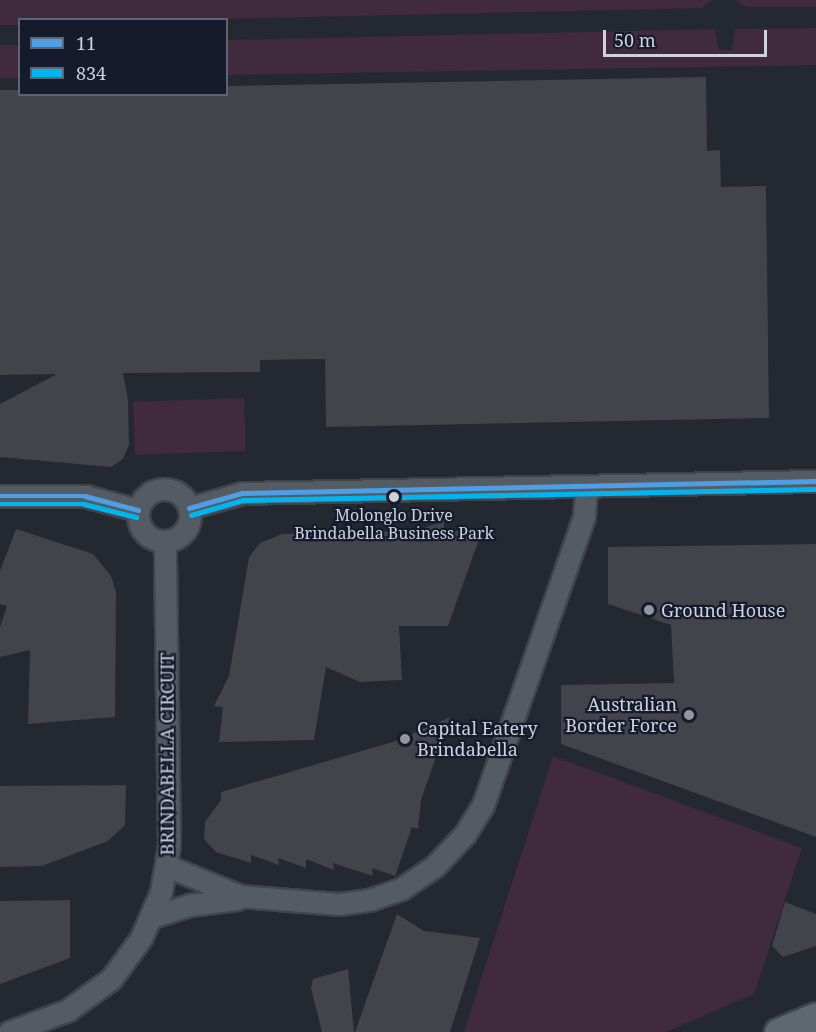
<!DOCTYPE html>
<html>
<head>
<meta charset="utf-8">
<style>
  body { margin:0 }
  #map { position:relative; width:816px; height:1032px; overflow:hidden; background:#242831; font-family:"Noto Serif",serif }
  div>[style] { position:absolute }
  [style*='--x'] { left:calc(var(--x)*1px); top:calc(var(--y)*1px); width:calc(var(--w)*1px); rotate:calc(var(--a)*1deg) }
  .green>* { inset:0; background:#41293e; transform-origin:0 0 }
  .building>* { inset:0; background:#42434b }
  .roads { filter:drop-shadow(2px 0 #40444c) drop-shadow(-2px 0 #40444c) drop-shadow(0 2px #40444c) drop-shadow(0 -2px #40444c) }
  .minor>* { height:21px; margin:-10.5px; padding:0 10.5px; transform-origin:10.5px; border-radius:10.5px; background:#545b62 }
  .minor>.ring { margin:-10.5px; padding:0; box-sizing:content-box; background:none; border:21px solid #545b62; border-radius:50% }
  .major>* { height:27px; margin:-13.5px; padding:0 13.5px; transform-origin:13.5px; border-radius:13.5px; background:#5d686f }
  .bus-1>* { height:4.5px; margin:-2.25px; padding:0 2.25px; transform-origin:2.25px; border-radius:2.25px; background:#4d9ee5 }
  .bus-2>* { height:4.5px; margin:-2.25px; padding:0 2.25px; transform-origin:2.25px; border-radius:2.25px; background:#00b5ef }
  .dots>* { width:16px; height:16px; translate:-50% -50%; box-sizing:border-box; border:3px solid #151b2c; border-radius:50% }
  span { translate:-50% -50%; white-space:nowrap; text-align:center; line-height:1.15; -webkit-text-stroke:4.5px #151b2c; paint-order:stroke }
  .bus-label { font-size:16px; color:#cdd2dd }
  .poi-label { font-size:18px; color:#cdd2dd }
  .left { translate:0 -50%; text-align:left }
  .right { translate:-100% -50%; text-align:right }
  .street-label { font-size:18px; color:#cdd2dd }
  .legend { position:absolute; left:18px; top:18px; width:210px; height:78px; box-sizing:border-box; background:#151b2c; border:2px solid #5f6473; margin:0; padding:8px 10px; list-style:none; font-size:18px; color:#cdd2dd }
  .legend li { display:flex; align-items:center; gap:12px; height:30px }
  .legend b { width:30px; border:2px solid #5f6473 }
  .scale { position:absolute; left:603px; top:30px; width:164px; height:27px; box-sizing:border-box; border:3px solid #cdd2dd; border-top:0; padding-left:8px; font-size:18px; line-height:21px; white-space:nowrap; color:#cdd2dd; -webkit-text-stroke:4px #151b2c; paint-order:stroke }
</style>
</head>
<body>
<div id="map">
  <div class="green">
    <i style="clip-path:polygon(0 0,712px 0,702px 8px,226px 19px,20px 20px,19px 25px,0 25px)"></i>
    <i style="clip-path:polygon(735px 0,816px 0,816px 7px,747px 7px)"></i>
    <i style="clip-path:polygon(816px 28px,816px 65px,227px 75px,227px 40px,715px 29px,719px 50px,732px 50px,735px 29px)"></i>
    <i style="left:19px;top:45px;width:33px;height:19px;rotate:90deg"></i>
    <i style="left:244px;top:398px;width:53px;height:111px;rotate:88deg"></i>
    <i style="clip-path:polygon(553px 756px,802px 848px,754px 994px,666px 1032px,464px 1032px)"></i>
  </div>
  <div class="building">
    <i style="clip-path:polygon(706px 77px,707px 151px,720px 150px,721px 187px,766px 186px,769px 418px,326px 427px,325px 359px,260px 360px,260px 372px,123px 373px,128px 400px,129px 445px,123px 459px,111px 467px,0 457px,0 404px,57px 374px,0 375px,0 90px,20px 90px,20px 94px,226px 94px,226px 86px)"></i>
    <i style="clip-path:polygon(444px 521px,444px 531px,482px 531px,448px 626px,399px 626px,402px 680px,360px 682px,326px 667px,314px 740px,219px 742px,223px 707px,214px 706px,229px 676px,249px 557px,260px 543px,282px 534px,414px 531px)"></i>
    <i style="clip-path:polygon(16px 529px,93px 554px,111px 576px,116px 592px,115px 717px,28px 724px,30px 650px,0 657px,0 627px,7px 606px,0 604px,0 571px)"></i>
    <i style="clip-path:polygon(816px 544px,816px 837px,561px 744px,561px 685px,674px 683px,671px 625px,608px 604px,608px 547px)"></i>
    <i style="clip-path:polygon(450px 717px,421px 800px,418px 829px,412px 827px,395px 876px,372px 868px,373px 876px,333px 863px,334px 870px,306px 859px,306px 868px,278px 858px,279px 865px,251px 855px,251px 863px,216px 852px,204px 839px,205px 822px,221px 800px,221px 792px,396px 741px)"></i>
    <i style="clip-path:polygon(126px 785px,125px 825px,108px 841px,42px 866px,0 867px,0 786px)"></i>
    <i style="clip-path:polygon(70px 900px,70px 958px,0 984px,0 901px)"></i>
    <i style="clip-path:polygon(785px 902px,816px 914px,816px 946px,783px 957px,772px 946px)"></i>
    <i style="clip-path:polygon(397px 914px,424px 931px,480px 938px,450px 1032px,355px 1032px)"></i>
    <i style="clip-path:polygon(348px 969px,354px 1032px,322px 1032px,311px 988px,313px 979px)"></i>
  </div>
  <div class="roads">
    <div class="minor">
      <i class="ring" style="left:138px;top:489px;width:31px;height:31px"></i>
      <i style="--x:0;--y:496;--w:85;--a:0"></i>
      <i style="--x:85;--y:496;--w:55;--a:14.8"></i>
      <i style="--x:189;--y:508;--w:55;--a:-15.8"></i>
      <i style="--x:242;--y:493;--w:574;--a:-1.2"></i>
      <i style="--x:167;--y:866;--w:79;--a:22.3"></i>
      <i style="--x:240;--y:896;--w:99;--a:4.6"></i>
      <i style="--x:339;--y:904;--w:30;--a:-8"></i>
      <i style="--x:369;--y:900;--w:34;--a:-19"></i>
      <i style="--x:401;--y:889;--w:41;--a:-34.1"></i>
      <i style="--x:435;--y:866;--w:44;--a:-46.8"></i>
      <i style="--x:465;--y:834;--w:34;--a:-58"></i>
      <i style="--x:483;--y:805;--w:305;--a:-70.7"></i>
      <i style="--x:584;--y:517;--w:31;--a:-86"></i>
      <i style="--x:152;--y:917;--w:40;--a:-18"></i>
      <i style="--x:190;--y:905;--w:47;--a:-7.3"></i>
      <i style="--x:9;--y:1032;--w:63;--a:-20.4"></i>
      <i style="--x:68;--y:1010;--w:53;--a:-35.8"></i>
      <i style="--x:111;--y:979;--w:51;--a:-53.8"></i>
      <i style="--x:141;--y:938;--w:50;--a:-66.5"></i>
      <i style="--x:161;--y:892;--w:48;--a:-80.3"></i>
      <i style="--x:169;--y:845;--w:304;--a:-90.8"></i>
    </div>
    <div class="major">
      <i style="--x:778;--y:1032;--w:41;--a:-22.8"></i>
    </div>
  </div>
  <div class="bus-1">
    <i style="--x:0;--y:496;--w:85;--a:0"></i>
    <i style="--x:85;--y:496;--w:55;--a:14.8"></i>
    <i style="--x:189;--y:508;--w:55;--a:-15.8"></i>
    <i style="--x:242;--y:493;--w:574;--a:-1.2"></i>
  </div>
  <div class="bus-2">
    <i style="--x:0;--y:504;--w:84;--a:0"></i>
    <i style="--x:84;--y:504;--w:54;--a:14"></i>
    <i style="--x:191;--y:515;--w:54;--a:-16.1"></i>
    <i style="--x:243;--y:500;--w:573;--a:-1.1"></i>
  </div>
  <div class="dots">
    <i style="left:394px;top:497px;background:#cdd2dd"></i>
    <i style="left:649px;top:610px;background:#9296a1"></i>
    <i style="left:689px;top:715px;background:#9296a1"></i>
    <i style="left:405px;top:739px;background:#9296a1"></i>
  </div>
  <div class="bus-label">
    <span style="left:394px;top:524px">Molonglo Drive<br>Brindabella Business Park</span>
  </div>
  <div class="poi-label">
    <span class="left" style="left:661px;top:610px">Ground House</span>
    <span class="right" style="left:677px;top:715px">Australian<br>Border Force</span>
    <span class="left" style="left:417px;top:739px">Capital Eatery<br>Brindabella</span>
  </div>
  <div class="street-label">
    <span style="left:167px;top:754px;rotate:-90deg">BRINDABELLA CIRCUIT</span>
  </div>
  <ul class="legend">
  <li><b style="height:8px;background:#4d9ee5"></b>11</li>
  <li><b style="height:8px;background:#00b5ef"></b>834</li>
  </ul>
  <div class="scale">50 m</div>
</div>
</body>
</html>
